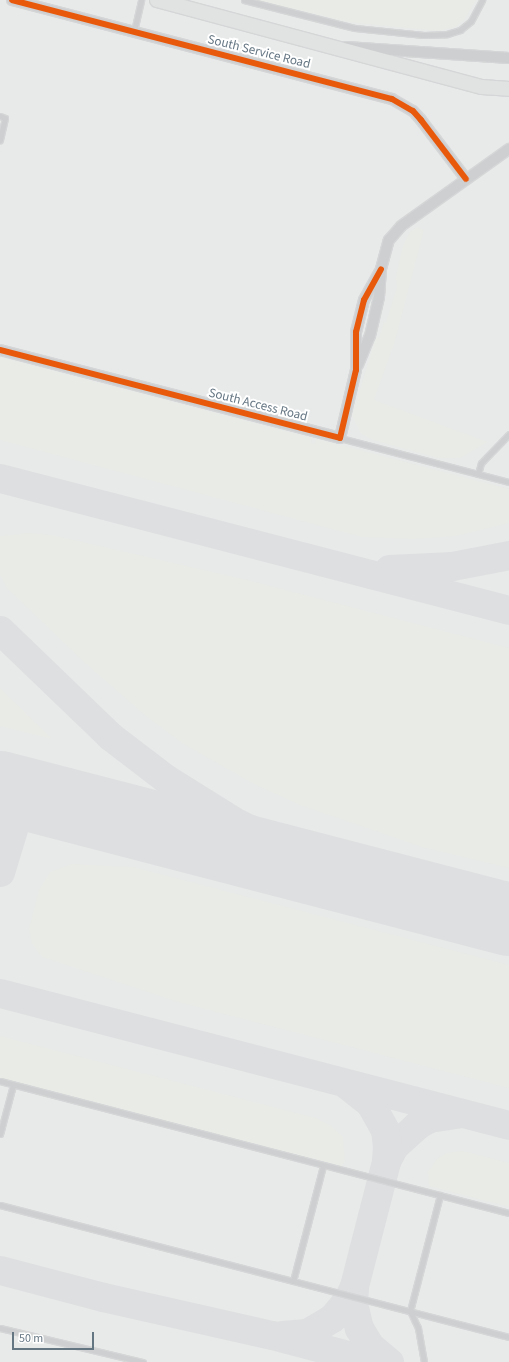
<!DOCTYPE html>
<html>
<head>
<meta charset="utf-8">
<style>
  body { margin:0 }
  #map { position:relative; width:509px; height:1362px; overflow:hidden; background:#f9f9f9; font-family:"Source Sans 3",sans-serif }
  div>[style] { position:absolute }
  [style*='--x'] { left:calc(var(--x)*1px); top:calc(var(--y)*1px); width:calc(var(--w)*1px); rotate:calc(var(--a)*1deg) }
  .built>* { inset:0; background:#e8e9e9; transform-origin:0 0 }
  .green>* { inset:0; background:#e8ebe6 }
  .taxiway>* { height:29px; margin:-14.5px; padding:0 14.5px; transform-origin:14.5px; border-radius:14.5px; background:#dedfe0 }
  .runway>* { height:73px; margin:-36.5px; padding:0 36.5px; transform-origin:36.5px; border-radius:36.5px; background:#dedfe0 }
  .roads { filter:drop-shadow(1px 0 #d5d6d7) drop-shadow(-1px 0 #d5d6d7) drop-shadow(0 1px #d5d6d7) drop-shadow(0 -1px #d5d6d7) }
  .lane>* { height:5px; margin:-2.5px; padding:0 2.5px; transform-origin:2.5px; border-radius:2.5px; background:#cecfd0 }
  .street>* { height:10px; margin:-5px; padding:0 5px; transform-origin:5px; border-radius:5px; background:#cecfd0 }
  .secondary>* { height:14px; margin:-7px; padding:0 7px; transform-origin:7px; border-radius:7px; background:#e1e2e2 }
  .cycleway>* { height:6px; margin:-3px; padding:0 3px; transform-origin:3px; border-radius:3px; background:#e8590c }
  span { translate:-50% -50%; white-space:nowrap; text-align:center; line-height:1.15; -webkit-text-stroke:4px #fff; paint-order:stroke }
  .street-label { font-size:13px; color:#657683 }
  .scale { position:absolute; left:12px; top:1332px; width:82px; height:18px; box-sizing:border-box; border:2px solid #657683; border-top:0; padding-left:5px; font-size:12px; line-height:14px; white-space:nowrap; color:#657683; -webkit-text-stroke:3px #fff; paint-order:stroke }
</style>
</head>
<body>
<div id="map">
  <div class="built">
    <i style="left:0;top:0;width:509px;height:1362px"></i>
  </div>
  <div class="green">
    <i style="clip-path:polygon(256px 0,476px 0,464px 20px,455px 27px,438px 31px,348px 22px)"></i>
    <i style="clip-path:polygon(417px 227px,424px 230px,395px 341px,374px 400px,488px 442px,460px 458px,438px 458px,373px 440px,361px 434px,352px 416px,376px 337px,379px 338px,384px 322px,386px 323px,397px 287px,396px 277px,403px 245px,410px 232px)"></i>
    <i style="clip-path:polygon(0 357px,312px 438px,311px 443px,314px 444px,317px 439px,509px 489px,509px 523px,456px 536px,414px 539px,362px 537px,0 440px)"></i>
    <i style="clip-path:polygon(29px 533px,52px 535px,247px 580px,509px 648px,509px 868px,422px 847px,300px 805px,254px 784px,182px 743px,146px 716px,85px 663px,7px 588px,0 575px,0 536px)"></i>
    <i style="clip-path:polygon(0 688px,52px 739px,0 726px)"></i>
    <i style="clip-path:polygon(72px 864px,133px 867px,509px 965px,509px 1088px,178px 1002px,42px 957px,32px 944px,29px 929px,39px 890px,50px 872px)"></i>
    <i style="clip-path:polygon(0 1036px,316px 1118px,330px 1125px,343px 1137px,345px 1161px,341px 1167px,0 1081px)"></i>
    <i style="clip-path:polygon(463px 1151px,509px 1163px,509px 1207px,429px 1186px,428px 1172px,437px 1159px,446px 1153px)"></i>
  </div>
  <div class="taxiway">
    <i style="--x:0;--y:478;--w:526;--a:14.54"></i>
    <i style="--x:389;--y:569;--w:63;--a:-2.7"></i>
    <i style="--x:452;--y:566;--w:58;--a:-10.9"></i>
    <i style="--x:0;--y:630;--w:153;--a:43.9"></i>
    <i style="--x:110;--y:736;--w:69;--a:37.4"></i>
    <i style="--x:165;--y:778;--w:85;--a:32"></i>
    <i style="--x:237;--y:823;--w:112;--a:24.3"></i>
    <i style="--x:339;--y:869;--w:166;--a:16.5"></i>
    <i style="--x:0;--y:872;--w:83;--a:-73.1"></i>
    <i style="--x:0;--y:993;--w:526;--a:14.54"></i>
    <i style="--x:386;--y:1161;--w:17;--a:-62"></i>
    <i style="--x:394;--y:1146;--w:31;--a:-42"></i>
    <i style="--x:417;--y:1125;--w:14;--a:-30"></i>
    <i style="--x:429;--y:1118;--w:30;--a:-9"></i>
    <i style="--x:0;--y:1270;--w:106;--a:14.7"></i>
    <i style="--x:103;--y:1297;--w:173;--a:12.7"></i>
    <i style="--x:272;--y:1335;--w:106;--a:14.8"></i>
    <i style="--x:354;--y:1286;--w:17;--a:93"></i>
    <i style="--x:353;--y:1303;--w:26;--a:77"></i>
    <i style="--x:359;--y:1328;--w:21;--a:59"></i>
    <i style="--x:370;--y:1346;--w:25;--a:40"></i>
    <i style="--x:282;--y:1335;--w:25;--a:-5"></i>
    <i style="--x:307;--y:1333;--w:29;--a:-31"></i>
    <i style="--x:332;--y:1318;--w:25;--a:-50"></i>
    <i style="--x:348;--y:1299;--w:14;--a:-65"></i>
    <i style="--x:354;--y:1286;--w:129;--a:-75.6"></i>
    <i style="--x:386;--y:1161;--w:15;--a:-86"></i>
    <i style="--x:387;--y:1146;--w:16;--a:-97"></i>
    <i style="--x:385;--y:1130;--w:31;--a:-119"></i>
    <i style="--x:370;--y:1103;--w:31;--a:-142"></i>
  </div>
  <div class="runway">
    <i style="--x:0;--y:787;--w:526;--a:14.54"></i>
  </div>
  <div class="roads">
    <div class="lane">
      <i style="--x:244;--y:0;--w:114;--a:14.2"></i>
      <i style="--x:355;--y:28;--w:69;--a:5.8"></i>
      <i style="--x:424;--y:35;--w:23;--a:-2"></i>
      <i style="--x:447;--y:34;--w:14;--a:-17"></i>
      <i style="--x:460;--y:30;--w:14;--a:-39"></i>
      <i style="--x:471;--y:21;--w:24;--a:-62"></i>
      <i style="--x:134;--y:31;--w:32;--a:-77"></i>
      <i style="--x:0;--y:116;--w:5;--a:22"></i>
      <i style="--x:5;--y:118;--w:23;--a:103"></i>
      <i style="--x:340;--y:438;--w:175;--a:14.6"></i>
      <i style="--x:478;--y:474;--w:11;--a:-75"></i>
      <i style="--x:481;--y:463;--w:40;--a:-46"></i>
      <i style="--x:0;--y:1081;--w:526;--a:14.54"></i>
      <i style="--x:0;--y:1134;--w:51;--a:-75.1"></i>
      <i style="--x:0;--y:1205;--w:526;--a:14.54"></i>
      <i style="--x:293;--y:1281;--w:119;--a:-75.4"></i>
      <i style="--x:0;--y:1328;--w:147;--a:13.4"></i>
      <i style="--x:424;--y:1362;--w:35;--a:-100"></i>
      <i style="--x:418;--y:1328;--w:19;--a:-115"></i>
      <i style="--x:410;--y:1311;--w:120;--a:-75.5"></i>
    </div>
    <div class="street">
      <i style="--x:12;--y:0;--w:393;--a:14.6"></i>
      <i style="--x:392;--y:99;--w:24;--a:30"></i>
      <i style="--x:413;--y:111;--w:12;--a:48"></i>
      <i style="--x:421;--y:120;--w:74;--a:52.7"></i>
      <i style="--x:346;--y:47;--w:163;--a:3.9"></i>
      <i style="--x:0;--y:350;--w:351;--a:14.5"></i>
      <i style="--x:340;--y:438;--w:70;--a:-76.8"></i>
      <i style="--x:356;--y:370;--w:38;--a:-90"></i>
      <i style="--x:356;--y:332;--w:33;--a:-76"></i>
      <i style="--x:364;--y:300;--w:35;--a:-61"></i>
      <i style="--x:358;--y:365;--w:31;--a:-68"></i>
      <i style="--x:370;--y:336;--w:40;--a:-77"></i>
      <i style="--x:379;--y:297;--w:28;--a:-86"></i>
      <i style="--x:381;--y:269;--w:30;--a:-75"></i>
      <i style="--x:389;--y:240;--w:18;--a:-49"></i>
      <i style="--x:401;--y:226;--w:133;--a:-35.5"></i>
    </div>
    <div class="secondary">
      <i style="--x:157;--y:0;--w:336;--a:15"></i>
      <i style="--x:482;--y:87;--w:27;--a:4"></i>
    </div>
  </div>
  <div class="cycleway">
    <i style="--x:12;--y:0;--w:393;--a:14.6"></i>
    <i style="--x:392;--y:99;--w:24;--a:30"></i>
    <i style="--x:413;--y:111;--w:12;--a:48"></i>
    <i style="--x:421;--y:120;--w:74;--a:52.7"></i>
    <i style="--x:0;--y:350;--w:351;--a:14.5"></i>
    <i style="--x:340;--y:438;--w:70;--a:-76.8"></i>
    <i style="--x:356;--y:370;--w:38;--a:-90"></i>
    <i style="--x:356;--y:332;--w:33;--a:-76"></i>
    <i style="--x:364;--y:300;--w:35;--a:-61"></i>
  </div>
  <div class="street-label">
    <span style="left:259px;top:52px;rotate:14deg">South Service Road</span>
    <span style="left:258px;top:405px;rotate:14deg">South Access Road</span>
  </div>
  <div class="scale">50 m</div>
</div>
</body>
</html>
